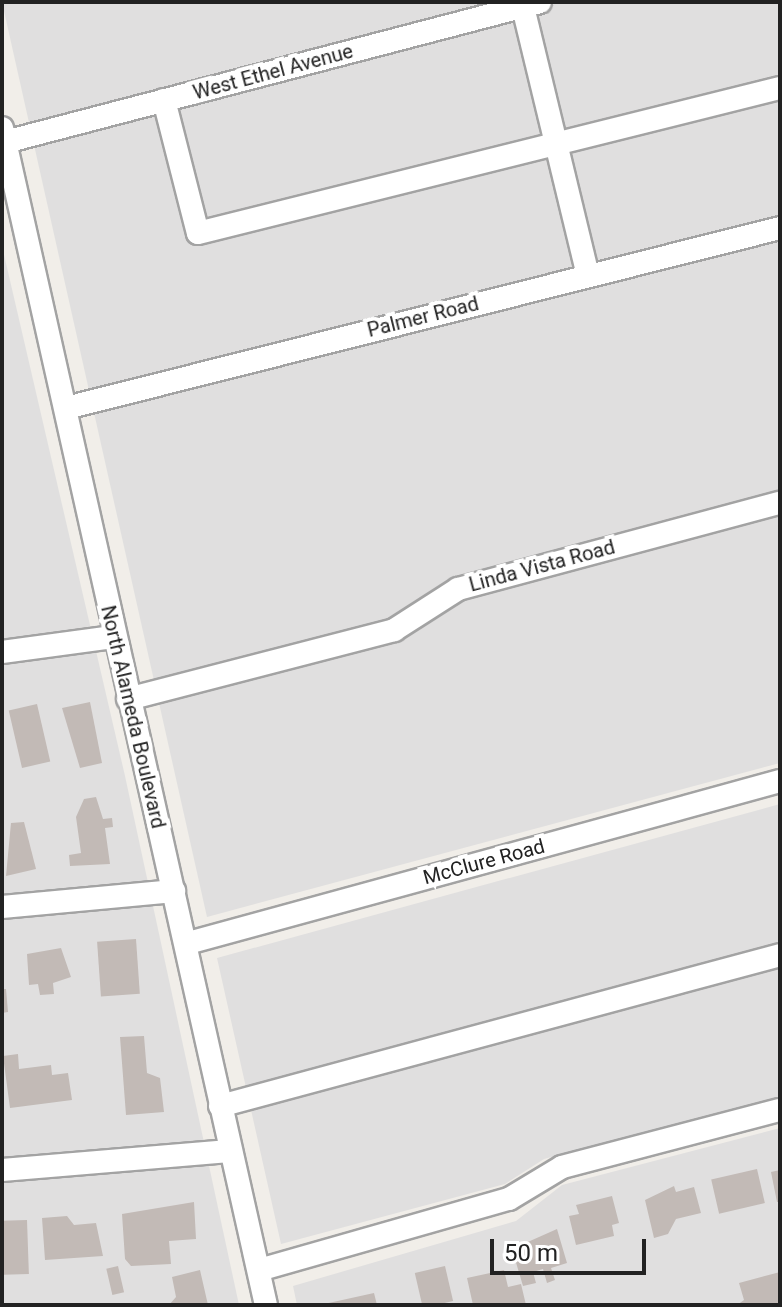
<!DOCTYPE html>
<html>
<head>
<meta charset="utf-8">
<style>
  body { margin:0 }
  #map { position:relative; width:782px; height:1307px; overflow:hidden; background:#f1eee9; font-family:Roboto,sans-serif }
  div>[style] { position:absolute }
  [style*='--x'] { left:calc(var(--x)*1px); top:calc(var(--y)*1px); width:calc(var(--w)*1px); rotate:calc(var(--a)*1deg) }
  .residential>* { inset:0; background:#e0dfdf }
  .building>* { inset:0; background:#c2bab6; transform-origin:0 0 }
  .roads { filter:drop-shadow(2px 0 #a3a3a3) drop-shadow(-2px 0 #a3a3a3) drop-shadow(0 2px #a3a3a3) drop-shadow(0 -2px #a3a3a3) }
  .minor>* { height:22px; margin:-11px; padding:0 11px; transform-origin:11px; border-radius:11px; background:#fff }
  span { translate:-50% -50%; white-space:nowrap; text-align:center; line-height:1.15; -webkit-text-stroke:8px #fff; paint-order:stroke }
  .street-label { font-size:20px; color:#222 }
  .frame { position:absolute; inset:0; border:4px solid #222; pointer-events:none }
  .scale { position:absolute; left:490px; top:1239px; width:156px; height:36px; box-sizing:border-box; border:4px solid #222; border-top:0; padding-left:10px; font-size:24px; line-height:28px; white-space:nowrap; color:#222; -webkit-text-stroke:6px #fff; paint-order:stroke }
</style>
</head>
<body>
<div id="map">
  <div class="residential">
    <i style="clip-path:polygon(2px 2px,780px 2px,780px 763px,207px 917px)"></i>
    <i style="clip-path:polygon(2px 246px,125px 776px,239px 1305px,2px 1305px)"></i>
    <i style="clip-path:polygon(780px 804px,780px 1098px,544px 1159px,505px 1184px,281px 1244px,217px 958px)"></i>
    <i style="clip-path:polygon(780px 1128px,780px 1305px,297px 1305px,293px 1286px,516px 1221px,562px 1185px)"></i>
  </div>
  <div class="building">
    <i style="clip-path:polygon(90px 702px,102px 763px,80px 768px,62px 708px)"></i>
    <i style="left:37px;top:704px;width:59px;height:29px;rotate:77deg"></i>
    <i style="clip-path:polygon(96px 797px,103px 819px,112px 818px,113px 827px,105px 828px,110px 864px,70px 866px,69px 855px,81px 853px,76px 817px,84px 799px)"></i>
    <i style="clip-path:polygon(24px 822px,36px 869px,6px 876px,11px 823px)"></i>
    <i style="left:136px;top:939px;width:55px;height:39px;rotate:86deg"></i>
    <i style="clip-path:polygon(61px 948px,71px 977px,53px 983px,54px 994px,40px 995px,38px 984px,29px 985px,27px 954px)"></i>
    <i style="clip-path:polygon(2px 989px,6px 989px,8px 1012px,2px 1013px)"></i>
    <i style="clip-path:polygon(144px 1036px,147px 1073px,160px 1078px,164px 1112px,126px 1115px,120px 1037px)"></i>
    <i style="clip-path:polygon(18px 1054px,19px 1069px,51px 1065px,52px 1075px,68px 1073px,72px 1100px,10px 1108px,3px 1056px)"></i>
    <i style="left:757px;top:1169px;width:35px;height:47px;rotate:77deg"></i>
    <i style="clip-path:polygon(780px 1170px,780px 1202px,777px 1202px,771px 1172px)"></i>
    <i style="clip-path:polygon(674px 1186px,676px 1192px,694px 1187px,701px 1213px,676px 1219px,668px 1234px,654px 1238px,645px 1200px)"></i>
    <i style="clip-path:polygon(612px 1196px,619px 1223px,612px 1225px,614px 1236px,576px 1245px,569px 1216px,579px 1214px,576px 1205px)"></i>
    <i style="clip-path:polygon(194px 1202px,196px 1239px,169px 1241px,171px 1264px,131px 1266px,125px 1259px,122px 1214px)"></i>
    <i style="clip-path:polygon(67px 1216px,74px 1225px,96px 1223px,103px 1256px,45px 1260px,42px 1218px)"></i>
    <i style="left:27px;top:1220px;width:54px;height:25px;rotate:88deg"></i>
    <i style="clip-path:polygon(557px 1229px,567px 1263px,551px 1268px,555px 1280px,547px 1283px,543px 1269px,533px 1272px,536px 1283px,523px 1286px,512px 1249px)"></i>
    <i style="left:118px;top:1266px;width:27px;height:12px;rotate:77deg"></i>
    <i style="left:445px;top:1266px;width:36px;height:31px;rotate:77deg"></i>
    <i style="clip-path:polygon(200px 1270px,208px 1305px,169px 1305px,176px 1297px,172px 1277px)"></i>
    <i style="clip-path:polygon(504px 1270px,508px 1287px,521px 1284px,526px 1305px,473px 1305px,467px 1278px)"></i>
    <i style="clip-path:polygon(780px 1272px,780px 1305px,737px 1305px,744px 1300px,739px 1283px)"></i>
    <i style="clip-path:polygon(374px 1293px,377px 1305px,324px 1305px,324px 1304px)"></i>
  </div>
  <div class="roads">
    <div class="minor">
      <i style="--x:523;--y:7;--w:276;--a:76.4"></i>
      <i style="--x:164;--y:100;--w:137;--a:75.7"></i>
      <i style="--x:198;--y:233;--w:600;--a:-13.99"></i>
      <i style="--x:2;--y:128;--w:1206;--a:77.36"></i>
      <i style="--x:5;--y:142;--w:553;--a:-14.66"></i>
      <i style="--x:66;--y:408;--w:736;--a:-14.15"></i>
      <i style="--x:2;--y:652;--w:112;--a:-7.7"></i>
      <i style="--x:128;--y:699;--w:275;--a:-14.5"></i>
      <i style="--x:394;--y:630;--w:76;--a:-32.6"></i>
      <i style="--x:458;--y:589;--w:333;--a:-15"></i>
      <i style="--x:2;--y:907;--w:173;--a:-5.3"></i>
      <i style="--x:188;--y:943;--w:614;--a:-15.3"></i>
      <i style="--x:220;--y:1106;--w:580;--a:-15.09"></i>
      <i style="--x:2;--y:1170;--w:228;--a:-4.8"></i>
      <i style="--x:259;--y:1270;--w:260;--a:-15.9"></i>
      <i style="--x:509;--y:1199;--w:62;--a:-31.1"></i>
      <i style="--x:562;--y:1167;--w:225;--a:-14.7"></i>
    </div>
  </div>
  <div class="street-label">
    <span style="left:273px;top:72px;rotate:-15deg">West Ethel Avenue</span>
    <span style="left:423px;top:317px;rotate:-14deg">Palmer Road</span>
    <span style="left:542px;top:566px;rotate:-15deg">Linda Vista Road</span>
    <span style="left:133px;top:717px;rotate:77deg">North Alameda Boulevard</span>
    <span style="left:484px;top:862px;rotate:-15deg">McClure Road</span>
  </div>
  <div class="frame"></div>
  <div class="scale">50 m</div>
</div>
</body>
</html>
